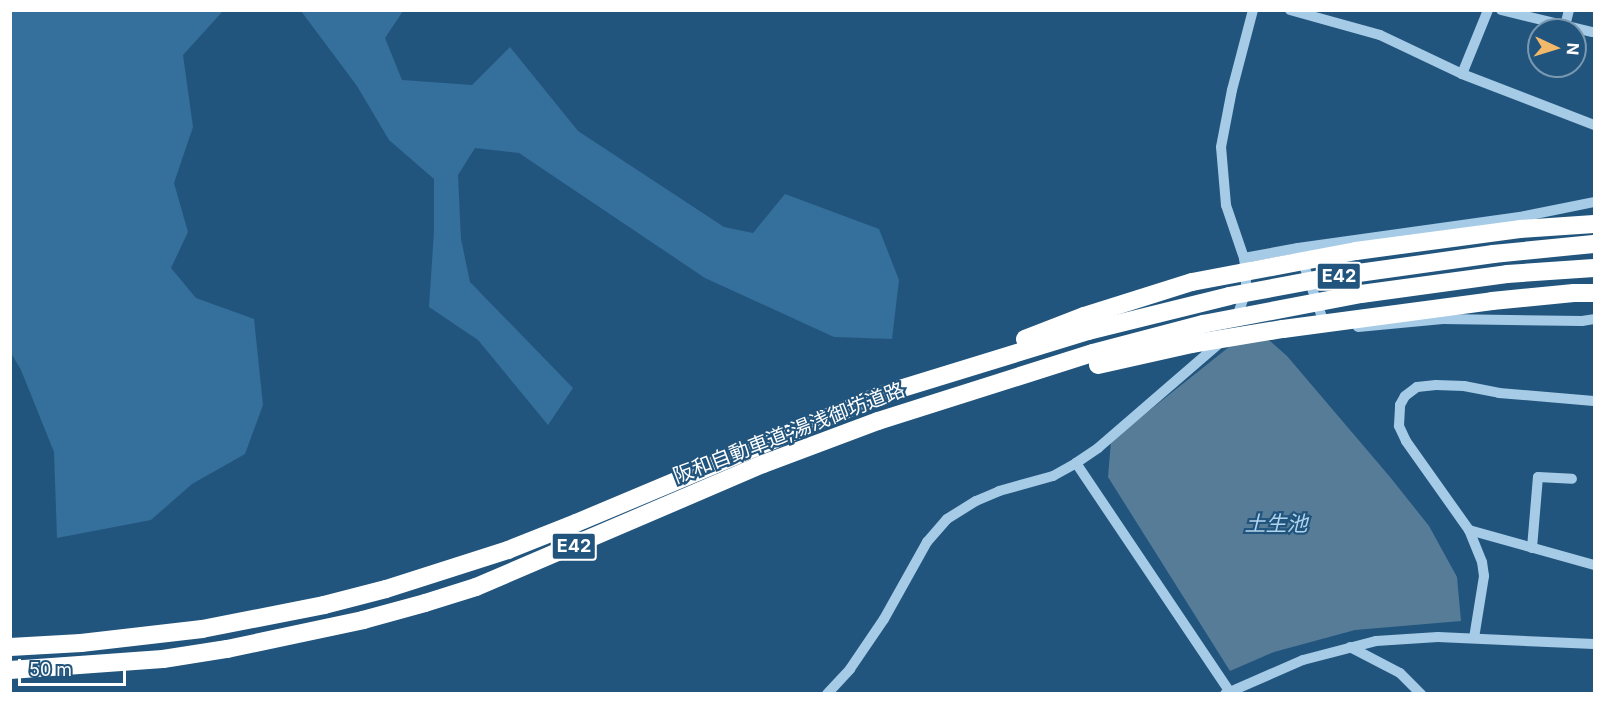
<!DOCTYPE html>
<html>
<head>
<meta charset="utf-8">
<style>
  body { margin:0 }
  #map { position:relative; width:1605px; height:704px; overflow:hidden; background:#22557d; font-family:Inter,"Noto Sans JP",sans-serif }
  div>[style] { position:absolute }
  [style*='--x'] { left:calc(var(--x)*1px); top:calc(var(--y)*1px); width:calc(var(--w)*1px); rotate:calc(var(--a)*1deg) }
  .green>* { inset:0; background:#356f9b }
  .water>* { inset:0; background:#567c98 }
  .minor>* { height:10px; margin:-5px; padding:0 5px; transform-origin:5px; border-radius:5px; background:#a6cbe6 }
  .highway>* { height:18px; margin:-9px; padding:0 9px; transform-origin:9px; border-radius:9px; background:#fff }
  .highway-bridge>* { height:18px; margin:-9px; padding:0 9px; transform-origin:9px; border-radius:9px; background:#fff }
  span { translate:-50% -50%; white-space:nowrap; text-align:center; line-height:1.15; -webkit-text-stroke:4.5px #22557d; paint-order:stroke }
  .shield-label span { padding:2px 4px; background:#22557d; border:2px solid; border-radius:4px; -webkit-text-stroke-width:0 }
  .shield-label { font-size:18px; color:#fff; font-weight:700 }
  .street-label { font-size:20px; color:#fff }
  .water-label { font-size:21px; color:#b1d4ee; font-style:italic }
  .frame { position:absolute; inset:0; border:12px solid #fff; pointer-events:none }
  .north { position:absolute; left:1527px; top:18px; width:60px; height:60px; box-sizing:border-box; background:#22557d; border:2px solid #7a99b1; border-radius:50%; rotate:94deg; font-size:16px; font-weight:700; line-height:24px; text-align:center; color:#fff }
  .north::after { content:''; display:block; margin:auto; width:21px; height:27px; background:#f1b969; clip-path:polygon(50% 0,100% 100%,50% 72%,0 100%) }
  .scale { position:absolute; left:18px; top:659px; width:108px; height:27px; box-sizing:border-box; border:3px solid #fff; border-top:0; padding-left:8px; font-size:18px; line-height:21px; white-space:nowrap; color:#fff; -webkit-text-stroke:4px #22557d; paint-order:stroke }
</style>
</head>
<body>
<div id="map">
  <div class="green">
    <i style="clip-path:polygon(11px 10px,223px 11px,183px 55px,193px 127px,174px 183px,188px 232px,171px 268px,196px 298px,254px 319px,263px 405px,245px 454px,192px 484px,151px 520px,57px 538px,54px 452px,21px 370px,11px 353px)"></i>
    <i style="clip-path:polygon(301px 11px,403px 11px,385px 38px,402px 80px,472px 85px,510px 47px,578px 131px,724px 227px,753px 233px,785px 194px,879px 229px,899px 280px,892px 339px,834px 337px,705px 278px,519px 153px,475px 148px,458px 175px,461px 239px,470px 282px,573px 388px,548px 425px,478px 340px,429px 307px,434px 231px,434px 179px,389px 140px,357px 86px)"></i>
  </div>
  <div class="water">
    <i style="clip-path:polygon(1254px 327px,1287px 356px,1390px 477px,1429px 526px,1457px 577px,1461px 621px,1355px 630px,1274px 652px,1230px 671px,1108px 477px,1111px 441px)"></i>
  </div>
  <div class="minor">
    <i style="--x:1290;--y:10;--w:93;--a:15.5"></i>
    <i style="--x:1380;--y:35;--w:91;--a:25.4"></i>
    <i style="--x:1462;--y:74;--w:142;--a:21.1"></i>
    <i style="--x:1501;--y:10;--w:94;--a:13.6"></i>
    <i style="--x:1565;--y:26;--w:16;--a:-76"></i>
    <i style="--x:1462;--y:74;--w:69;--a:-67.9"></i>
    <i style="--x:1298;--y:248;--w:83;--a:70.9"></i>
    <i style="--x:1244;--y:258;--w:55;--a:-10.5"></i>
    <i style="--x:1298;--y:248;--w:229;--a:-8"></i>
    <i style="--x:1525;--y:216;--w:70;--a:-11.5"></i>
    <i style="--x:1236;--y:319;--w:29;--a:-70"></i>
    <i style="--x:1246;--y:292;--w:18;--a:-90"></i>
    <i style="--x:1246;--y:274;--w:16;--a:-97"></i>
    <i style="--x:1244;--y:258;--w:56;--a:-108.8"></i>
    <i style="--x:1226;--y:205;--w:58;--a:-94.9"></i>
    <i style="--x:1221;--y:147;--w:58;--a:-79.1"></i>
    <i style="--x:1232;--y:90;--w:83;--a:-75.3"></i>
    <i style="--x:1358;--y:327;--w:85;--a:-5.4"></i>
    <i style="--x:1443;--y:319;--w:139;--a:0.8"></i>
    <i style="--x:1582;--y:321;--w:12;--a:-9"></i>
    <i style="--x:1076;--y:463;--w:275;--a:56.1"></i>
    <i style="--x:1469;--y:530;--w:130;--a:15.6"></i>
    <i style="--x:1532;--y:548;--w:71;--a:-85.2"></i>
    <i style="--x:1538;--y:477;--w:34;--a:3"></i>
    <i style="--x:1474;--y:638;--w:63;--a:-80.8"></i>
    <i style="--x:1484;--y:576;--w:14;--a:-98"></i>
    <i style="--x:1482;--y:562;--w:35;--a:-112"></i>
    <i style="--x:1469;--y:530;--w:109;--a:-125.3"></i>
    <i style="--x:1406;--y:441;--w:17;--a:-115"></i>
    <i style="--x:1399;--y:426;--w:21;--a:-87"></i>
    <i style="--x:1400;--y:405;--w:10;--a:-61"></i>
    <i style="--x:1405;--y:396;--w:15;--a:-37"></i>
    <i style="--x:1417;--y:387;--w:19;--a:-6"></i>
    <i style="--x:1436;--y:385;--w:28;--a:2"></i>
    <i style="--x:1464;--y:386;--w:36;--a:11"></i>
    <i style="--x:1499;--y:393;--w:95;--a:4.8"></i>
    <i style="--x:1350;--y:647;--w:56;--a:27.5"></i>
    <i style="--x:1400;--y:673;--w:30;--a:45"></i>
    <i style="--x:827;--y:694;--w:34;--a:-47"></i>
    <i style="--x:850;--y:669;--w:60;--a:-55.8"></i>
    <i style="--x:884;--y:619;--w:88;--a:-60.8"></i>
    <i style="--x:927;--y:542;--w:30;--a:-49"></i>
    <i style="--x:947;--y:519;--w:34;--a:-32"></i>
    <i style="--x:976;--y:501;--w:25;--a:-23"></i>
    <i style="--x:999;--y:491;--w:56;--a:-15.5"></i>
    <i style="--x:1053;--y:476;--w:26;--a:-29"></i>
    <i style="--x:1076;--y:463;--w:27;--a:-34"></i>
    <i style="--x:1098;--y:448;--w:162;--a:-40.8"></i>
    <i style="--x:1225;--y:694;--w:85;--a:-23.6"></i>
    <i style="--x:1303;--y:660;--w:75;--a:-14.6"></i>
    <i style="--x:1376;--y:641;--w:62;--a:-3.7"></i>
    <i style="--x:1438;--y:637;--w:156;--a:2.6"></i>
  </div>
  <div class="highway">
    <i style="--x:1574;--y:293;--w:20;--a:0"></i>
    <i style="--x:1025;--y:339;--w:63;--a:-21.3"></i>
    <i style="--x:10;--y:647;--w:71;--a:-3.2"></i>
    <i style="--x:81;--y:643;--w:122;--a:-6.6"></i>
    <i style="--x:202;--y:629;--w:124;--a:-11.1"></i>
    <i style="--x:324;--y:605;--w:64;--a:-14.5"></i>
    <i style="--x:386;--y:589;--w:128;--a:-17.7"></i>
    <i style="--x:508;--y:550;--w:73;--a:-21.7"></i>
    <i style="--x:576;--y:523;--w:330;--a:-22.8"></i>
    <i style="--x:880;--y:395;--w:218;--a:-17.1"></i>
    <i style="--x:10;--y:670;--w:153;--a:-4.1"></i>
    <i style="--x:163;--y:659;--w:65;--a:-8.9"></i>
    <i style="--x:227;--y:649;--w:139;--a:-12"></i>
    <i style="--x:363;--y:620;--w:64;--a:-15.3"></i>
    <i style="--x:425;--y:603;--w:53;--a:-17.4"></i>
    <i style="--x:476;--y:587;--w:312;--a:-23.2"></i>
    <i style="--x:763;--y:464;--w:123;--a:-20.5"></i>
    <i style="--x:878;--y:421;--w:225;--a:-17.6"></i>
  </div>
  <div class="highway-bridge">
    <i style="--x:1084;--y:316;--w:113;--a:-17.5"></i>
    <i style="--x:1192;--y:282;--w:167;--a:-10.7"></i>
    <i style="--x:1356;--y:251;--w:165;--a:-7.6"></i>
    <i style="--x:1520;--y:229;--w:74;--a:-3.9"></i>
    <i style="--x:1088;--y:331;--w:145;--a:-13.9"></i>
    <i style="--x:1229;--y:296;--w:110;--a:-10.5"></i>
    <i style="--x:1337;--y:276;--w:158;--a:-8"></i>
    <i style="--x:1493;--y:254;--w:101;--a:-5.7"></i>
    <i style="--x:1093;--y:353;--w:114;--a:-14.8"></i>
    <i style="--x:1203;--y:324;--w:161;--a:-10.8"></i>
    <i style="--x:1361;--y:294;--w:147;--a:-7.8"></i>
    <i style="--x:1507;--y:274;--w:87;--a:-3.9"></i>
    <i style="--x:1098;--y:365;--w:95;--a:-12.7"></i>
    <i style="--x:1191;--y:344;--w:93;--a:-9.3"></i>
    <i style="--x:1283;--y:329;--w:211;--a:-7.6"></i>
    <i style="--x:1492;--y:301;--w:82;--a:-5.6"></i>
  </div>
  <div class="shield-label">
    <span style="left:1339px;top:276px">E42</span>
    <span style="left:574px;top:546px">E42</span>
  </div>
  <div class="street-label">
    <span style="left:789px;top:433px;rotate:-21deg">阪和自動車道;湯浅御坊道路</span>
  </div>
  <div class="water-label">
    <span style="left:1276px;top:524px">土生池</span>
  </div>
  <div class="frame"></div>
  <div class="north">N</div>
  <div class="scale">50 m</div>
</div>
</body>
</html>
